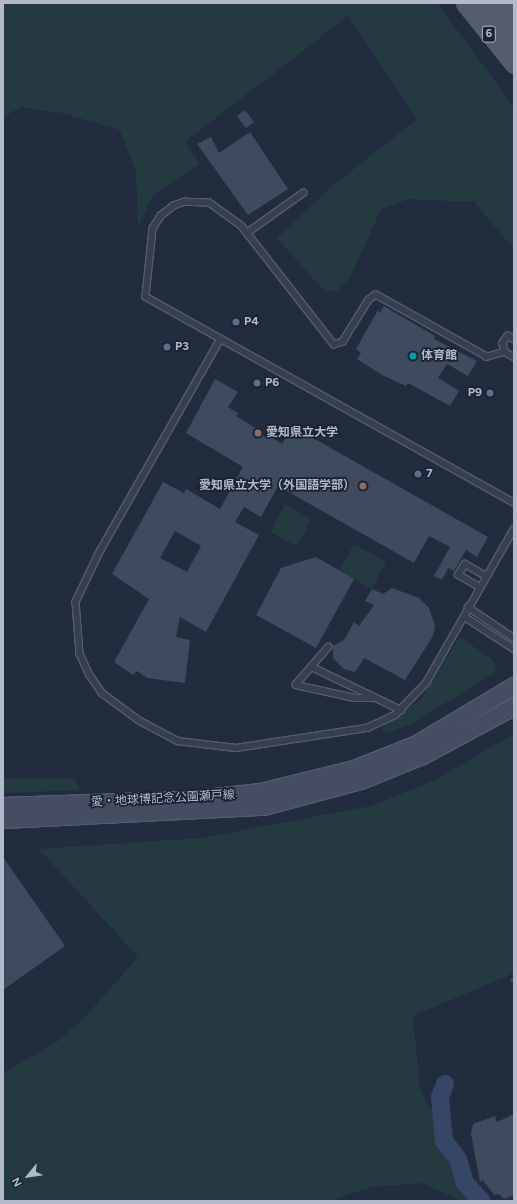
<!DOCTYPE html>
<html>
<head>
<meta charset="utf-8">
<style>
  body { margin:0 }
  #map { position:relative; width:517px; height:1204px; overflow:hidden; background:#222c3f; font-family:Figtree,"Noto Sans JP",sans-serif }
  div>[style] { position:absolute }
  [style*='--x'] { left:calc(var(--x)*1px); top:calc(var(--y)*1px); width:calc(var(--w)*1px); rotate:calc(var(--a)*1deg) }
  .green>* { inset:0; background:#243a40; transform-origin:0 0 }
  .stream>* { height:3px; margin:-1.5px; padding:0 1.5px; transform-origin:1.5px; border-radius:1.5px; background:#354667 }
  .river>* { height:18px; margin:-9px; padding:0 9px; transform-origin:9px; border-radius:9px; background:#354667 }
  .building>* { inset:0; background:#3e4a5e; transform-origin:0 0 }
  .roads { filter:drop-shadow(1px 0 #545c6d) drop-shadow(-1px 0 #545c6d) drop-shadow(0 1px #545c6d) drop-shadow(0 -1px #545c6d) }
  .lane>* { height:5.5px; margin:-2.75px; padding:0 2.75px; transform-origin:2.75px; border-radius:2.75px; background:#363e4f }
  .secondary>* { height:16px; margin:-8px; padding:0 8px; transform-origin:8px; border-radius:8px; background:#444d62 }
  .primary>* { height:17px; margin:-8.5px; padding:0 8.5px; transform-origin:8.5px; border-radius:8.5px; background:#545d6f }
  .dots>* { width:11px; height:11px; translate:-50% -50%; box-sizing:border-box; border:2px solid #1b2333; border-radius:50% }
  span { translate:-50% -50%; white-space:nowrap; text-align:center; line-height:1.15; -webkit-text-stroke:3.5px #1b2333; paint-order:stroke }
  .shield-label span { padding:1px 3px; background:#1b2333; border:1px solid; border-radius:3px; -webkit-text-stroke-width:0 }
  .shield-label { font-size:11px; color:#b2b9ca; font-weight:700 }
  .poi-label { font-size:12px; color:#b2b9ca; font-weight:700 }
  .left { translate:0 -50%; text-align:left }
  .right { translate:-100% -50%; text-align:right }
  .street-label { font-size:12px; color:#b2b9ca }
  .frame { position:absolute; inset:0; border:4px solid #b2b9ca; pointer-events:none }
  .north { position:absolute; left:8px; top:1156px; width:40px; height:40px; -webkit-text-stroke:3px #1b2333; paint-order:stroke; rotate:241deg; font-size:11px; font-weight:700; line-height:16px; text-align:center; color:#b2b9ca }
  .north::after { content:''; display:block; margin:auto; width:14px; height:18px; background:#b2b9ca; clip-path:polygon(50% 0,100% 100%,50% 72%,0 100%) }
</style>
</head>
<body>
<div id="map">
  <div class="green">
    <i style="clip-path:polygon(3px 3px,437px 3px,514px 107px,514px 249px,474px 202px,408px 199px,381px 209px,351px 275px,339px 290px,325px 292px,277px 238px,330px 188px,417px 119px,348px 16px,185px 142px,200px 164px,153px 195px,138px 226px,136px 173px,120px 130px,62px 113px,21px 107px,3px 117px)"></i>
    <i style="left:285px;top:505px;width:30px;height:31px;rotate:28deg"></i>
    <i style="left:354px;top:544px;width:37px;height:31px;rotate:29deg"></i>
    <i style="clip-path:polygon(460px 637px,494px 661px,496px 672px,413px 723px,385px 734px,382px 728px,420px 700px)"></i>
    <i style="clip-path:polygon(514px 734px,514px 973px,413px 1016px,420px 1090px,484px 1201px,454px 1201px,456px 1198px,422px 1183px,372px 1187px,328px 1201px,3px 1201px,3px 1073px,58px 1041px,86px 1016px,138px 957px,39px 849px,201px 838px,371px 806px,433px 781px)"></i>
    <i style="clip-path:polygon(3px 778px,73px 778px,81px 790px,3px 793px)"></i>
  </div>
  <div class="stream">
    <i style="--x:511;--y:980;--w:4;--a:-34"></i>
  </div>
  <div class="river">
    <i style="--x:445;--y:1084;--w:14;--a:111"></i>
    <i style="--x:440;--y:1097;--w:44;--a:84.8"></i>
    <i style="--x:444;--y:1141;--w:23;--a:52"></i>
    <i style="--x:458;--y:1159;--w:25;--a:74"></i>
    <i style="--x:465;--y:1183;--w:25;--a:47"></i>
  </div>
  <div class="building">
    <i style="left:245px;top:110px;width:15px;height:10px;rotate:53deg"></i>
    <i style="clip-path:polygon(250px 132px,288px 189px,248px 215px,197px 144px,211px 137px,219px 153px)"></i>
    <i style="clip-path:polygon(384px 306px,435px 336px,434px 339px,477px 361px,468px 376px,447px 364px,438px 378px,459px 391px,450px 406px,408px 383px,406px 386px,382px 375px,357px 359px,361px 353px,356px 349px,378px 310px,380px 313px)"></i>
    <i style="clip-path:polygon(evenodd,215px 379px,238px 392px,228px 407px,238px 413px,236px 416px,282px 444px,294px 423px,315px 435px,313px 438px,488px 537px,477px 557px,466px 550px,454px 571px,448px 568px,442px 580px,434px 576px,450px 547px,429px 536px,414px 563px,278px 486px,261px 517px,244px 507px,235px 522px,259px 535px,206px 632px,180px 617px,176px 637px,190px 640px,185px 683px,147px 678px,137px 671px,133px 675px,114px 662px,149px 599px,112px 574px,163px 482px,184px 493px,186px 489px,220px 509px,243px 467px,186px 433px,215px 379px,175px 531px,201px 546px,187px 572px,160px 558px,175px 531px)"></i>
    <i style="clip-path:polygon(316px 557px,354px 579px,316px 648px,256px 615px,281px 568px)"></i>
    <i style="clip-path:polygon(392px 588px,419px 598px,429px 608px,435px 626px,433px 636px,405px 680px,364px 658px,355px 672px,344px 669px,333px 658px,333px 646px,344px 640px,354px 622px,359px 626px,374px 605px,365px 601px,372px 589px,383px 594px)"></i>
    <i style="clip-path:polygon(3px 857px,65px 946px,3px 990px)"></i>
    <i style="clip-path:polygon(514px 1114px,514px 1195px,504px 1199px,499px 1194px,494px 1195px,483px 1180px,480px 1182px,471px 1134px,473px 1124px,495px 1116px,497px 1122px)"></i>
  </div>
  <div class="roads">
    <div class="lane">
      <i style="--x:247;--y:233;--w:69;--a:-35.5"></i>
      <i style="--x:221;--y:339;--w:243;--a:119.6"></i>
      <i style="--x:101;--y:550;--w:58;--a:115.7"></i>
      <i style="--x:76;--y:602;--w:52;--a:85.6"></i>
      <i style="--x:80;--y:654;--w:23;--a:65"></i>
      <i style="--x:90;--y:675;--w:22;--a:56"></i>
      <i style="--x:102;--y:693;--w:47;--a:36.4"></i>
      <i style="--x:140;--y:721;--w:43;--a:27.8"></i>
      <i style="--x:178;--y:741;--w:58;--a:6.9"></i>
      <i style="--x:236;--y:748;--w:133;--a:-8.7"></i>
      <i style="--x:367;--y:728;--w:31;--a:-25"></i>
      <i style="--x:395;--y:715;--w:45;--a:-45.9"></i>
      <i style="--x:426;--y:683;--w:177;--a:-60.3"></i>
      <i style="--x:514;--y:340;--w:7;--a:-146"></i>
      <i style="--x:508;--y:336;--w:9;--a:126"></i>
      <i style="--x:503;--y:343;--w:9;--a:77"></i>
      <i style="--x:505;--y:352;--w:10;--a:29"></i>
      <i style="--x:505;--y:352;--w:19;--a:164"></i>
      <i style="--x:487;--y:357;--w:127;--a:-150.8"></i>
      <i style="--x:376;--y:295;--w:9;--a:144"></i>
      <i style="--x:369;--y:300;--w:49;--a:121.8"></i>
      <i style="--x:343;--y:342;--w:9;--a:162"></i>
      <i style="--x:334;--y:345;--w:151;--a:-128"></i>
      <i style="--x:241;--y:226;--w:39;--a:-144"></i>
      <i style="--x:209;--y:203;--w:24;--a:-178"></i>
      <i style="--x:185;--y:202;--w:12;--a:160"></i>
      <i style="--x:174;--y:206;--w:16;--a:142"></i>
      <i style="--x:161;--y:216;--w:15;--a:122"></i>
      <i style="--x:153;--y:229;--w:68;--a:95.9"></i>
      <i style="--x:146;--y:297;--w:422;--a:29.2"></i>
      <i style="--x:479;--y:587;--w:24;--a:-150"></i>
      <i style="--x:458;--y:575;--w:13;--a:-58"></i>
      <i style="--x:465;--y:564;--w:24;--a:30"></i>
      <i style="--x:468;--y:607;--w:55;--a:34"></i>
      <i style="--x:465;--y:617;--w:59;--a:33.1"></i>
      <i style="--x:329;--y:647;--w:50;--a:131"></i>
      <i style="--x:296;--y:685;--w:60;--a:12.4"></i>
      <i style="--x:355;--y:698;--w:19;--a:0"></i>
      <i style="--x:312;--y:667;--w:99;--a:25.8"></i>
    </div>
    <div class="secondary">
      <i style="--x:3;--y:806;--w:185;--a:-1.9"></i>
      <i style="--x:188;--y:800;--w:73;--a:-6.3"></i>
      <i style="--x:261;--y:792;--w:96;--a:-13.9"></i>
      <i style="--x:354;--y:769;--w:66;--a:-21.5"></i>
      <i style="--x:415;--y:745;--w:115;--a:-30.8"></i>
      <i style="--x:3;--y:820;--w:261;--a:-2.9"></i>
      <i style="--x:264;--y:807;--w:100;--a:-15"></i>
      <i style="--x:361;--y:781;--w:67;--a:-22"></i>
      <i style="--x:423;--y:756;--w:103;--a:-28.3"></i>
    </div>
    <div class="primary">
      <i style="--x:465;--y:3;--w:78;--a:51.2"></i>
      <i style="--x:484;--y:3;--w:48;--a:51.7"></i>
      <i style="--x:500;--y:3;--w:21;--a:49"></i>
    </div>
  </div>
  <div class="dots">
    <i style="left:236px;top:322px;background:#5c6f8a"></i>
    <i style="left:167px;top:347px;background:#5c6f8a"></i>
    <i style="left:413px;top:356px;background:#0f9aa8"></i>
    <i style="left:257px;top:383px;background:#5c6f8a"></i>
    <i style="left:490px;top:393px;background:#5c6f8a"></i>
    <i style="left:258px;top:433px;background:#8d6e63"></i>
    <i style="left:418px;top:474px;background:#5c6f8a"></i>
    <i style="left:363px;top:486px;background:#8d6e63"></i>
  </div>
  <div class="shield-label">
    <span style="left:489px;top:34px">6</span>
  </div>
  <div class="poi-label">
    <span class="left" style="left:244px;top:322px">P4</span>
    <span class="left" style="left:175px;top:347px">P3</span>
    <span class="left" style="left:421px;top:356px">体育館</span>
    <span class="left" style="left:265px;top:383px">P6</span>
    <span class="right" style="left:482px;top:393px">P9</span>
    <span class="left" style="left:266px;top:433px">愛知県立大学</span>
    <span class="left" style="left:426px;top:474px">7</span>
    <span class="right" style="left:355px;top:486px">愛知県立大学（外国語学部）</span>
  </div>
  <div class="street-label">
    <span style="left:163px;top:799px;rotate:-3deg">愛・地球博記念公園瀬戸線</span>
  </div>
  <div class="frame"></div>
  <div class="north">N</div>
</div>
</body>
</html>
